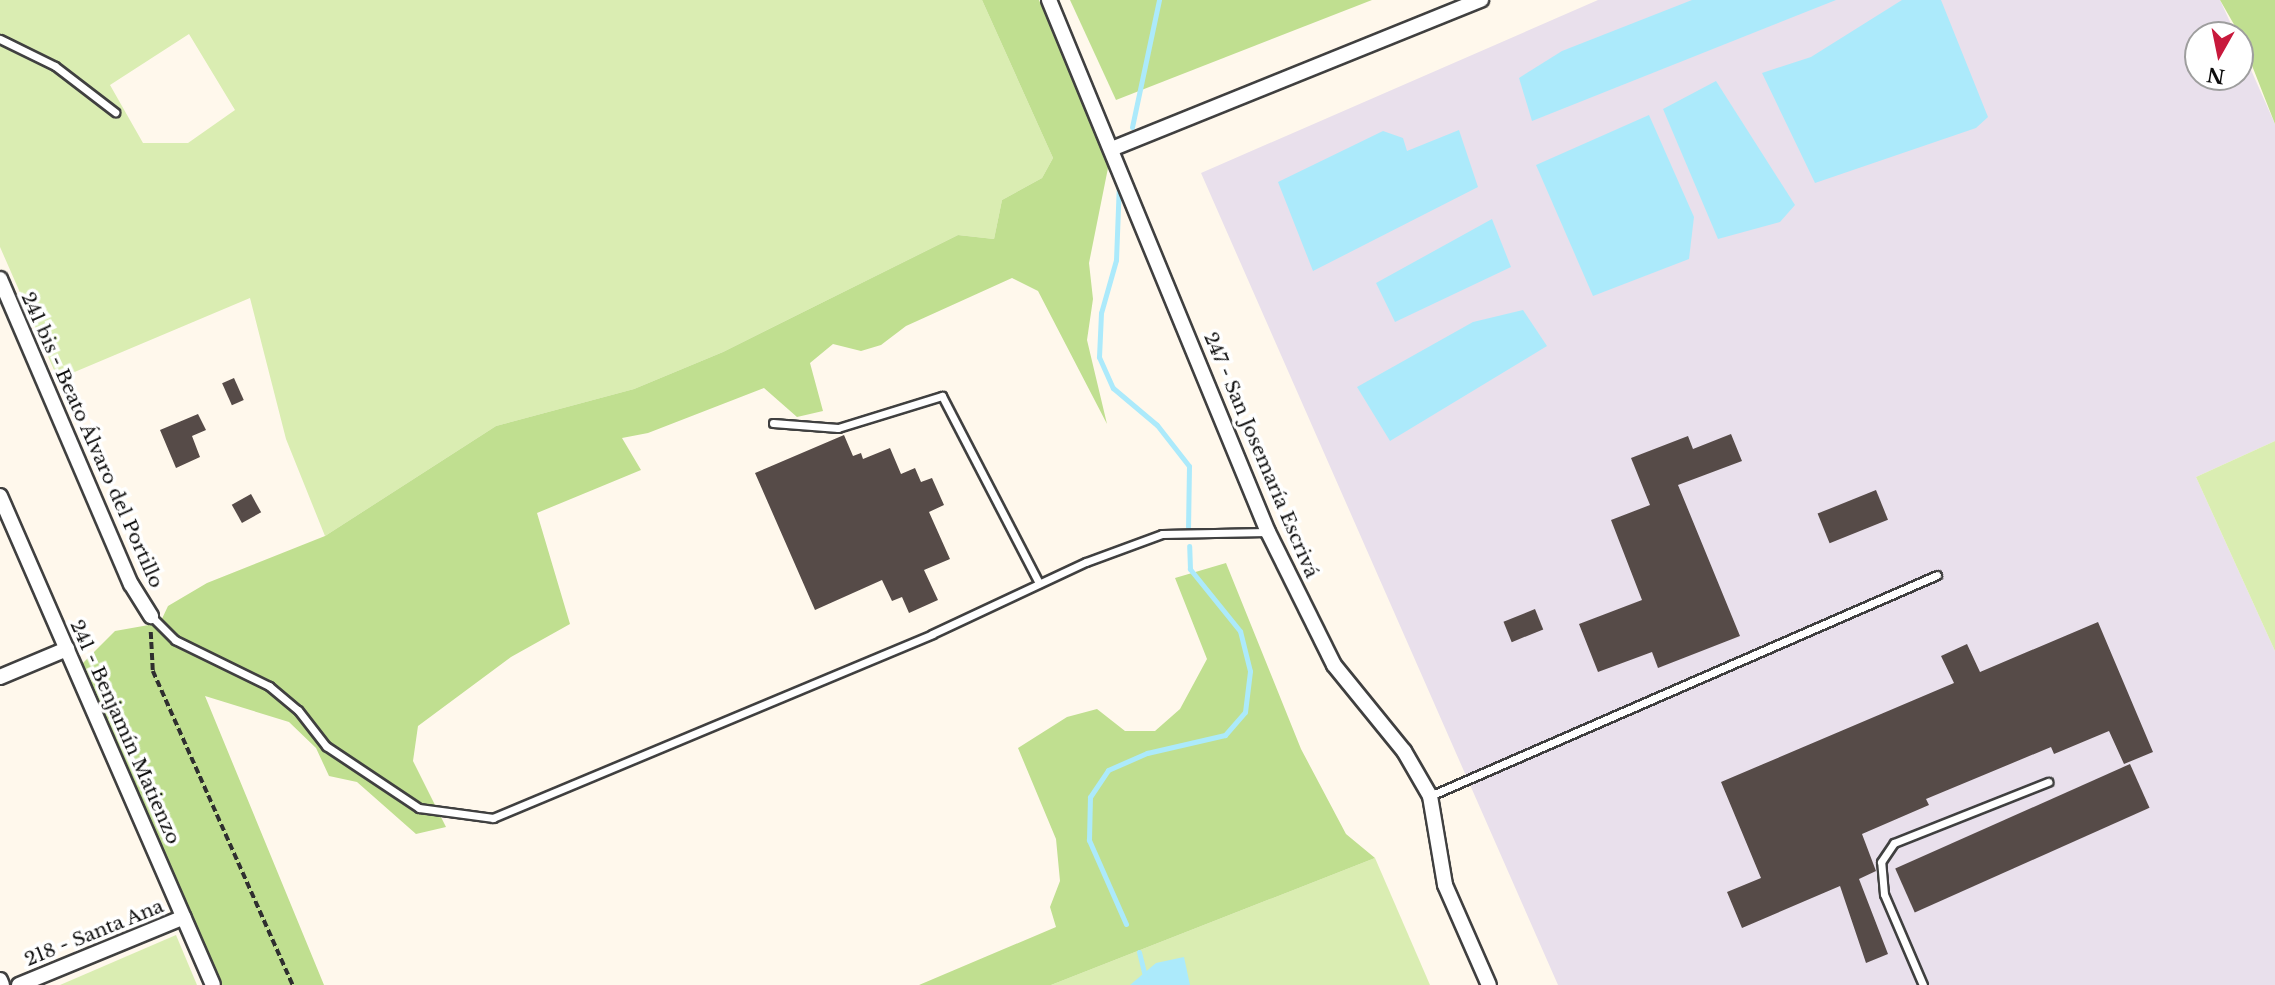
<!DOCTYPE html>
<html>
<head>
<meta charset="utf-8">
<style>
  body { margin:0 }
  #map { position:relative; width:2275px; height:985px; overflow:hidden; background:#fff8ec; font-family:"Libre Baskerville",serif }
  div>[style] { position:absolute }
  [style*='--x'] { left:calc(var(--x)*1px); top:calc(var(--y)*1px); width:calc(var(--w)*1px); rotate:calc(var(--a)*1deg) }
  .industrial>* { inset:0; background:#e9e0ec }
  .green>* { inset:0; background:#daedb2 }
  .forest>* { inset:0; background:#c0df90 }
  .water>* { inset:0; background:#aceafb }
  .stream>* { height:5px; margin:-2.5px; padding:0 2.5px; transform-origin:2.5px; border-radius:2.5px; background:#aceafb }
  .building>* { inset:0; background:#564b48; transform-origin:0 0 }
  .path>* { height:3.5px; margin-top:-1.75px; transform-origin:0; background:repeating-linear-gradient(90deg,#2f2f2f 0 7px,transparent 0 10.5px) }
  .roads { filter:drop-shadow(2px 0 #404040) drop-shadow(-2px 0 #404040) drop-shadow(0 2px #404040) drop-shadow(0 -2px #404040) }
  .lane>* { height:7px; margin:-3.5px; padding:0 3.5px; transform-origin:3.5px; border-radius:3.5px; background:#fff }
  .street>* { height:14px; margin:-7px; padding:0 7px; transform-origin:7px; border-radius:7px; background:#fff }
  span { translate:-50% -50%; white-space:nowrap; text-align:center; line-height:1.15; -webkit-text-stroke:7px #fff; paint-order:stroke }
  .street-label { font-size:19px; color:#0d0d0d }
  .north { position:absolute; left:2184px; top:21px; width:70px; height:70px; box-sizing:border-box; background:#fff; border:2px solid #9e9e9e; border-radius:50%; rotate:189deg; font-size:19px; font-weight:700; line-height:28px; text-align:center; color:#0d0d0d }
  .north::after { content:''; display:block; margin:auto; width:24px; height:32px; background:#c8193c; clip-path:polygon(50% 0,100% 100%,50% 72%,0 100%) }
</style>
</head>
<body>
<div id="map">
  <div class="industrial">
    <i style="clip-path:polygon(1598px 0,2220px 0,2236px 35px,2198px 35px,2198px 77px,2240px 77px,2240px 45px,2275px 124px,2275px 441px,2196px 477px,2275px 651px,2275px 985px,1558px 985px,1201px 173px)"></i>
  </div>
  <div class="green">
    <i style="clip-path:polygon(evenodd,0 0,982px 0,1053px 158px,1042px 178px,1002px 200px,994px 239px,958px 235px,723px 352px,634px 389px,496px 426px,325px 536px,286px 439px,250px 298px,58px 379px,0 247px,0 0,189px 34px,235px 110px,188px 143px,143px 143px,110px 85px,189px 34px)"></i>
    <i style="clip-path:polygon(2275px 441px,2275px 651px,2196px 477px)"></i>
    <i style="clip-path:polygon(1375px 858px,1430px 985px,1051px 985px)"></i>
    <i style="clip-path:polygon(176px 935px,197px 985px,60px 985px)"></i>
  </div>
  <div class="forest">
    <i style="clip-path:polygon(982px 0,1039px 0,1110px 158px,1089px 263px,1093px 299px,1087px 340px,1107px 424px,1038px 291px,1012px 278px,906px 326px,881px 345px,861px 351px,833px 344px,810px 363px,823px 411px,797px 417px,764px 388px,648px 433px,622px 438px,641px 470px,537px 513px,570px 624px,511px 657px,418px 726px,413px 761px,446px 827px,416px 834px,357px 782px,329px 776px,316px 748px,289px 722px,205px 696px,324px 985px,220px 985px,82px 664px,115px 631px,160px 623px,168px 606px,207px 583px,325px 536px,496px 426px,634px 389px,723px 352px,958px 235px,994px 239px,1002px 200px,1042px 178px,1053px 158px)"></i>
    <i style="clip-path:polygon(1070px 0,1372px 0,1116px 100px)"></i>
    <i style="clip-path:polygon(2220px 0,2275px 0,2275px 124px,2240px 35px)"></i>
    <i style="clip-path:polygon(1226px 563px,1301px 749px,1346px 834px,1375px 858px,1051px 985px,919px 985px,1056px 927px,1050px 907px,1060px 881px,1056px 839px,1018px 748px,1067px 717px,1097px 709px,1125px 731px,1155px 731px,1180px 709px,1207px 659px,1175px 578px)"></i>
  </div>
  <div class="water">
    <i style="clip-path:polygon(1692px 0,1836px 0,1532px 121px,1519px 78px,1562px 51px)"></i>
    <i style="clip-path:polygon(1902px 0,1941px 0,1988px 117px,1976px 128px,1815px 183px,1762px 73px,1811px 57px)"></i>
    <i style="clip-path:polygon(1716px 81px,1795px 205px,1780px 222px,1718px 239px,1663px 109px)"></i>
    <i style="clip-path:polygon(1649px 115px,1694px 217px,1689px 259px,1593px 296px,1536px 165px)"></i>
    <i style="clip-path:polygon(1459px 130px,1478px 187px,1313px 271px,1278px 182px,1383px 131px,1403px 138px,1407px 151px)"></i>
    <i style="clip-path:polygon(1492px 219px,1511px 267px,1395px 322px,1376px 283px)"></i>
    <i style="clip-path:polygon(1523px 310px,1547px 346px,1390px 441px,1357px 387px,1473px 322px)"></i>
    <i style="clip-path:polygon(1184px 957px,1190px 985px,1130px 985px,1156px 963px)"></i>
  </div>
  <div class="stream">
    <i style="--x:1132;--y:127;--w:130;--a:-78"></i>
    <i style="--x:1119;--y:182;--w:78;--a:92.2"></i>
    <i style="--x:1116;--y:260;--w:55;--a:105.8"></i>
    <i style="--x:1101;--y:313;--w:44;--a:92.6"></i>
    <i style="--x:1099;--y:357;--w:34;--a:66"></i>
    <i style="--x:1113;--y:388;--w:57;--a:40.1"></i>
    <i style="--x:1157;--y:425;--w:52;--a:52"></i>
    <i style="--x:1189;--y:466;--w:61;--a:90.9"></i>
    <i style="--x:1126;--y:924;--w:92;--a:-113.8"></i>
    <i style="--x:1089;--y:840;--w:43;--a:-88.7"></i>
    <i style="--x:1090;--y:797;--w:32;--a:-56"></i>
    <i style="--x:1108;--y:770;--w:43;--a:-23.6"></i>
    <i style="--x:1147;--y:753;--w:80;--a:-13"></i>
    <i style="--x:1225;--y:735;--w:30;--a:-49"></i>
    <i style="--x:1245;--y:712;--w:41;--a:-83"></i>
    <i style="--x:1250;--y:671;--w:41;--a:-104"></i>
    <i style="--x:1240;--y:631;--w:80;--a:-128.9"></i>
    <i style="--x:1190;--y:569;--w:23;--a:-92"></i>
    <i style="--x:1139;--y:952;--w:34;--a:76"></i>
  </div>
  <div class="building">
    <i style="left:234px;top:378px;width:24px;height:13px;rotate:66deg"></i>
    <i style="clip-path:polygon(198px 414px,206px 430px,192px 436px,200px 457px,176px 468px,160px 430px)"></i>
    <i style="clip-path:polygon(1731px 434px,1742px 461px,1678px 485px,1740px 636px,1658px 668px,1652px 652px,1598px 672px,1579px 624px,1642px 600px,1611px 520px,1650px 505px,1631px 458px,1688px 436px,1693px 449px)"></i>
    <i style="clip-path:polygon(844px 435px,853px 456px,861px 453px,863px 459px,890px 448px,901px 474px,915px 468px,921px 482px,932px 478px,944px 505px,929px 512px,950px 559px,924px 570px,938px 600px,909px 613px,902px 597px,892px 601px,882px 580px,815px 610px,755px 473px)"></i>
    <i style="left:1876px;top:490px;width:32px;height:63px;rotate:68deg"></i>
    <i style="left:251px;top:494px;width:21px;height:22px;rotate:61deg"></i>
    <i style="left:1535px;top:609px;width:22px;height:34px;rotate:68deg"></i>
    <i style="clip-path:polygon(2098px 622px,2153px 752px,2124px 764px,2109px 731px,2054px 754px,2051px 747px,1926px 799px,1929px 805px,1862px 834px,1876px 871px,1859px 879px,1888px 954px,1866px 963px,1840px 886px,1742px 928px,1727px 892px,1761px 878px,1721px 782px,1954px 683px,1941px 656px,1967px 644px,1980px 672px)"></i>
    <i style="left:2130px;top:764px;width:48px;height:257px;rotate:66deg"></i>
  </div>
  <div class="path">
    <i style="--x:151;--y:632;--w:39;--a:87"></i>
    <i style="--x:153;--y:671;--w:344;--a:66"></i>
  </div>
  <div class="roads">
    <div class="lane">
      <i style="--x:0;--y:39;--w:61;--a:26.1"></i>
      <i style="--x:55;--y:66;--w:76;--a:37.5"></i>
      <i style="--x:773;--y:423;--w:65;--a:4.4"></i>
      <i style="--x:838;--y:428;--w:109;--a:-17.1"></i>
      <i style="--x:942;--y:396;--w:211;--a:62.6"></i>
      <i style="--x:151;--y:616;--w:34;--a:45"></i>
      <i style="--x:175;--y:640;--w:105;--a:26.1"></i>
      <i style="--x:269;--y:686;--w:38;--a:40"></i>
      <i style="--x:298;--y:710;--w:46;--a:52.1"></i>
      <i style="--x:326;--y:746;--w:112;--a:33.7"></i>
      <i style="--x:419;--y:808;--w:75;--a:7.7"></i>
      <i style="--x:493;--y:818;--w:476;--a:-22.7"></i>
      <i style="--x:932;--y:634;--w:170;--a:-25.1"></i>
      <i style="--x:1086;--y:562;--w:81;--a:-20.2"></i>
      <i style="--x:1162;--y:534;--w:105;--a:-1.1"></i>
      <i style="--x:1430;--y:796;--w:553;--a:-23.55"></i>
      <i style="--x:1923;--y:985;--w:99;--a:-113.2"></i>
      <i style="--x:1884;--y:894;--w:32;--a:-95"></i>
      <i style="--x:1881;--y:862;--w:23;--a:-56"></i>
      <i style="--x:1894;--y:843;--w:166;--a:-21.6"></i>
    </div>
    <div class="street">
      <i style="--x:1049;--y:0;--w:575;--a:67.63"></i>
      <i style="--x:1268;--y:532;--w:148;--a:63.6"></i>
      <i style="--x:1334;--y:665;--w:111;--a:50.9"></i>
      <i style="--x:1404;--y:751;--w:52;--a:60"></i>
      <i style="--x:1430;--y:796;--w:90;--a:80.4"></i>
      <i style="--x:1445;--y:885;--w:109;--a:66.3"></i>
      <i style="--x:1114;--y:148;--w:396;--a:-22"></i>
      <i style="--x:0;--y:279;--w:332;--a:66.8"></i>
      <i style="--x:131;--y:584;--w:38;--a:58"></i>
      <i style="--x:0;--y:496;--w:533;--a:66.46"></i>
      <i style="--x:0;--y:677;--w:73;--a:-22.7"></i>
      <i style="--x:0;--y:980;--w:5;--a:68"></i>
      <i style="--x:19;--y:985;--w:178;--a:-22.4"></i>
    </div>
  </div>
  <div class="street-label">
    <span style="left:92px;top:440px;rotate:66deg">241 bis - Beato Álvaro del Portillo</span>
    <span style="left:1261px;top:455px;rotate:67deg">247 - San Josemaría Escrivá</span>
    <span style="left:125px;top:732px;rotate:66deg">241 - Benjamín Matienzo</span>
    <span style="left:94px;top:933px;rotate:-22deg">218 - Santa Ana</span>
  </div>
  <div class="north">N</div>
</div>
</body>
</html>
